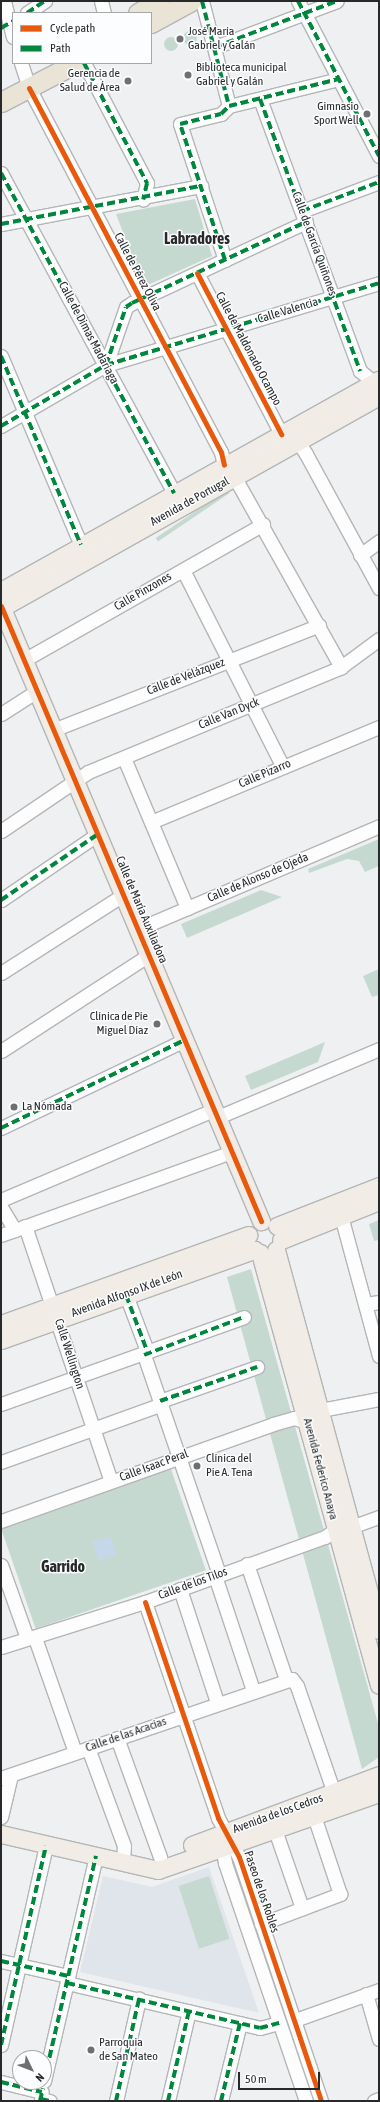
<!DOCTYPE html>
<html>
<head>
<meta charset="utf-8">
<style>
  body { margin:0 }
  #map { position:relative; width:380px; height:2102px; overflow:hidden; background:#eff0f2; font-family:"Asap Condensed",sans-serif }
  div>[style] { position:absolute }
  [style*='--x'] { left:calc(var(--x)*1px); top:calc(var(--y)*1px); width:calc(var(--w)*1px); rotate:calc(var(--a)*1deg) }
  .built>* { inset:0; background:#e0e4eb }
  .green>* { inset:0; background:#c6d9d0; transform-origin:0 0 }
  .round { border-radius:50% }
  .water>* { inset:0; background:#c4d8ea; transform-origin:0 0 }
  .roads { filter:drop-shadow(1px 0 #b4b5b6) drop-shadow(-1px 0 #b4b5b6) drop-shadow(0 1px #b4b5b6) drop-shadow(0 -1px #b4b5b6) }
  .minor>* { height:13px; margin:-6.5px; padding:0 6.5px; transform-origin:6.5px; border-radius:6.5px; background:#fdfdfd }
  .major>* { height:17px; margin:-8.5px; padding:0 8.5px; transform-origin:8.5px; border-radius:8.5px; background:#f1ede6 }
  .highway>* { height:19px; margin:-9.5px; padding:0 9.5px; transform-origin:9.5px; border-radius:9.5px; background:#eae4d7 }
  .quiet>* { height:4px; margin-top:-2px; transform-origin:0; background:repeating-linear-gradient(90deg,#00873e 0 8px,transparent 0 12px) }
  .cycleway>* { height:5px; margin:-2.5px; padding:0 2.5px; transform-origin:2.5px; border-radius:2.5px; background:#e8590c }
  .dots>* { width:11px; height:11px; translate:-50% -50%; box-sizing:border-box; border:2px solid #fcfdff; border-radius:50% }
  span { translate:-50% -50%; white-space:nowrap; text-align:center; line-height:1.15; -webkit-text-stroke:3px #fcfdff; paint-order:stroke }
  .poi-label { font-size:12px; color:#28292a }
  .left { translate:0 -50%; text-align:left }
  .right { translate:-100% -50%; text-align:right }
  .street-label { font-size:12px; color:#28292a }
  .district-label { font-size:16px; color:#28292a; font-weight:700 }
  .frame { position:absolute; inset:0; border:2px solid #28292a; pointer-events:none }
  .legend { position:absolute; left:12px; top:12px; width:140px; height:52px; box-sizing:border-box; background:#fcfdff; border:1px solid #a7a8aa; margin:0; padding:5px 7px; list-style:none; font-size:12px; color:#28292a }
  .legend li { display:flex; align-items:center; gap:8px; height:20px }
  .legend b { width:20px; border:1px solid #a7a8aa }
  .north { position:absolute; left:12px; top:2050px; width:40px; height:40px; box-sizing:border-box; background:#fcfdff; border:1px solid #a7a8aa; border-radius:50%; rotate:133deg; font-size:11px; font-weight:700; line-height:16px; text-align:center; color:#28292a }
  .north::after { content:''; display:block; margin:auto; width:14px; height:18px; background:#6e6f70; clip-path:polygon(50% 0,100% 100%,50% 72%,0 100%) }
  .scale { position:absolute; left:238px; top:2072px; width:82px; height:18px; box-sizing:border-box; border:2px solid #28292a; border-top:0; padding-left:5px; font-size:12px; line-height:14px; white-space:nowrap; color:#28292a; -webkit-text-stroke:3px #fcfdff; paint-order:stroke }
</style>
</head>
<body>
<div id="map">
  <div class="built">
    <i style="clip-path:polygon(209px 1867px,259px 2013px,80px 1972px,103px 1876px,152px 1887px)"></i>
  </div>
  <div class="green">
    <i class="round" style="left:183px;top:31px;width:14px;height:14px"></i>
    <i class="round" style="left:164px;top:37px;width:14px;height:14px"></i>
    <i style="clip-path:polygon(195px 199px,212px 256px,150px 284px,139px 281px,132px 272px,137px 269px,116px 214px)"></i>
    <i style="left:227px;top:490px;width:4px;height:86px;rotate:56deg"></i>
    <i style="clip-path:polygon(379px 839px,379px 866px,365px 872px,359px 861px,347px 859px,309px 873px,308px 869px)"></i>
    <i style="clip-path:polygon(261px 890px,282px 897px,187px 938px,181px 924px)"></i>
    <i style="clip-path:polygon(379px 969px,379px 995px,372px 997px,363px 976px)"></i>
    <i style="clip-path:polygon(325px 1042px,318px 1062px,251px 1090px,245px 1076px)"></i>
    <i style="clip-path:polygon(379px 1220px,379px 1240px,374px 1241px,369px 1224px)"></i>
    <i style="clip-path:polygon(251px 1269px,379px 1727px,379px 1757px,362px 1769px,227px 1277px)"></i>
    <i style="left:171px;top:1469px;width:107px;height:180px;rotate:71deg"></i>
    <i style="left:209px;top:1876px;width:66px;height:32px;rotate:72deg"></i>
  </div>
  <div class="water">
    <i style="left:110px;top:1536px;width:20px;height:19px;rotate:70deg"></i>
  </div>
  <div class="roads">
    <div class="minor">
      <i style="--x:4;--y:1;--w:37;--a:76"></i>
      <i style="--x:101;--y:1;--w:12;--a:76"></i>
      <i style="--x:202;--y:1;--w:108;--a:75.6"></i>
      <i style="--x:298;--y:1;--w:175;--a:62.4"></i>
      <i style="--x:27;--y:13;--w:22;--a:-34"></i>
      <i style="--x:215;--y:47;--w:130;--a:-20.7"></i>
      <i style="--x:21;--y:63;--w:26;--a:72"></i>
      <i style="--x:29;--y:88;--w:412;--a:62.2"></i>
      <i style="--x:221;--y:452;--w:13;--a:77"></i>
      <i style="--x:84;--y:63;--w:136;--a:62.3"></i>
      <i style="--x:147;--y:183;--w:17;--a:103"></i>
      <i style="--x:260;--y:99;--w:290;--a:69.8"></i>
      <i style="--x:360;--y:371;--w:19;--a:39"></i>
      <i style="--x:229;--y:106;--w:113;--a:-13.8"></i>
      <i style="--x:1;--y:173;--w:364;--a:61.6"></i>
      <i style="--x:302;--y:211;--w:82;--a:-20.6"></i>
      <i style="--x:1;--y:224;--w:204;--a:-10.8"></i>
      <i style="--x:225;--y:260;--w:143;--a:-108.3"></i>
      <i style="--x:180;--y:124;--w:42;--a:-13.7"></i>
      <i style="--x:221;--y:114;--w:11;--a:-45"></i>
      <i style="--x:197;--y:273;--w:182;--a:62.4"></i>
      <i style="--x:281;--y:434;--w:19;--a:25"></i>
      <i style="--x:298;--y:442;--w:14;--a:56"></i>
      <i style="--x:306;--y:454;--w:153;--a:61.4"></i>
      <i style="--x:1;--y:356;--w:205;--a:67.1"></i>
      <i style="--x:106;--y:365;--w:61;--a:-71"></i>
      <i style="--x:126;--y:307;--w:7;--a:-34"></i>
      <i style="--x:132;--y:303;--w:192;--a:-25"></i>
      <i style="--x:1;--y:426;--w:121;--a:-30.2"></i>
      <i style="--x:106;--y:365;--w:285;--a:-16.7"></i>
      <i style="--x:235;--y:478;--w:217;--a:60.7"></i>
      <i style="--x:360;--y:555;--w:24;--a:-36"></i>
      <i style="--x:183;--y:570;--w:221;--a:63.1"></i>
      <i style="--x:24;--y:660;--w:275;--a:-29.6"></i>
      <i style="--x:1;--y:714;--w:43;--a:-32.6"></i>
      <i style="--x:53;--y:730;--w:286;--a:-21.5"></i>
      <i style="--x:124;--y:758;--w:163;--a:67.2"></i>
      <i style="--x:151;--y:822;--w:247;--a:-22.6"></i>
      <i style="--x:1;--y:831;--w:105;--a:-34.1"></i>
      <i style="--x:88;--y:772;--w:274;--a:-22.5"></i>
      <i style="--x:341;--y:667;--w:47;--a:-36.4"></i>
      <i style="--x:1;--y:900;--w:117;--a:-34.2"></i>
      <i style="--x:138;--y:929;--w:262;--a:-23.1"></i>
      <i style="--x:1;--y:973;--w:145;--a:-32.6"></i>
      <i style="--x:1;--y:1051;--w:176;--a:-33"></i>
      <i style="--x:218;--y:1117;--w:175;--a:-22.9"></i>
      <i style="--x:1;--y:1128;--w:204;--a:-25.6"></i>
      <i style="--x:1;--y:1200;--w:233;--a:-23"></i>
      <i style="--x:1;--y:1207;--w:27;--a:59"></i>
      <i style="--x:341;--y:1216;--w:145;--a:74.8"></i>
      <i style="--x:25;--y:1226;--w:269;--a:71.4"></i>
      <i style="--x:1;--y:1235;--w:245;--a:-19.8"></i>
      <i style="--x:126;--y:1295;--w:60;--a:69.4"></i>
      <i style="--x:366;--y:1304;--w:13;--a:-9"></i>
      <i style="--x:144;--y:1355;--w:231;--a:71.1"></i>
      <i style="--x:160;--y:1401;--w:103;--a:-19.3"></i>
      <i style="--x:1;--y:1404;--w:258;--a:-19.7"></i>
      <i style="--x:310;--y:1412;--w:70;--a:-10.7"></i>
      <i style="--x:1;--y:1462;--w:171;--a:-19.8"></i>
      <i style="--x:1;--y:1521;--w:289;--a:-19.6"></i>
      <i style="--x:273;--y:1424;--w:22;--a:-16"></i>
      <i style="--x:294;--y:1418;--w:14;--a:17"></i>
      <i style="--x:351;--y:1527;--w:30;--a:-20"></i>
      <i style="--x:247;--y:1564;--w:121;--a:71.3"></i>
      <i style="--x:1;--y:1565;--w:77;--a:70.4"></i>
      <i style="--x:215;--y:1576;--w:120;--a:71.6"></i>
      <i style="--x:180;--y:1589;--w:119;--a:71.9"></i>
      <i style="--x:145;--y:1602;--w:228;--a:71.3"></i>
      <i style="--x:218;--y:1818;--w:44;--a:61.7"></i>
      <i style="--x:239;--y:1857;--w:257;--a:71.4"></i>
      <i style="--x:35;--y:1638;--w:121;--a:70.7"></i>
      <i style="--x:1;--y:1647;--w:151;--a:-17.4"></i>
      <i style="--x:145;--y:1602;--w:191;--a:-19.9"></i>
      <i style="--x:325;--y:1537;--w:14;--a:-36"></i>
      <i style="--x:117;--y:1738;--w:127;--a:70.1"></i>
      <i style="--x:88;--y:1748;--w:104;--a:69.8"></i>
      <i style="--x:124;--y:1846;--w:16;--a:94"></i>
      <i style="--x:1;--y:1778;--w:307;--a:-18.8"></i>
      <i style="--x:292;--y:1679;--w:9;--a:54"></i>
      <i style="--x:297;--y:1686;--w:113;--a:70.9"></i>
      <i style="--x:1;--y:1817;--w:43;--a:-76.6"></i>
      <i style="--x:275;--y:1830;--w:83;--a:70.9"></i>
      <i style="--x:221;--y:1838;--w:25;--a:81"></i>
      <i style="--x:225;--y:1863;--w:251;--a:71.2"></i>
      <i style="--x:261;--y:1924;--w:85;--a:-20.8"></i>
      <i style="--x:340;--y:1894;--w:82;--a:-108.4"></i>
      <i style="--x:1;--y:1961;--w:69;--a:12.6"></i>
      <i style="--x:67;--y:1983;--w:198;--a:13.1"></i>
      <i style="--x:260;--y:2028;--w:20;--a:-15"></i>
      <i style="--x:366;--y:1994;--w:47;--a:73.9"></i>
      <i style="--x:295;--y:2020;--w:89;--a:-19.7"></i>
      <i style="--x:1;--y:2045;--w:204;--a:-77.3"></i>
      <i style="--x:44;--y:2081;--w:231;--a:-77"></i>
      <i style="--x:1;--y:2082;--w:42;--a:13.7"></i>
      <i style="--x:41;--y:2099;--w:9;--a:13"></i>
      <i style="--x:116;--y:2101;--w:105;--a:-77.3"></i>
      <i style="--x:168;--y:2101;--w:92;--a:-76.9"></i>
      <i style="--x:221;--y:2101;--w:80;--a:-76.3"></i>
      <i style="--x:374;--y:2101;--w:5;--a:-22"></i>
    </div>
    <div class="major">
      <i style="--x:1;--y:591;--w:433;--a:-29.2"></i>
      <i style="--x:1;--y:606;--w:668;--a:67.08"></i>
      <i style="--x:1;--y:608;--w:433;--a:-29.3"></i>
      <i style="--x:277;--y:1226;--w:110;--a:-21.4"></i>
      <i style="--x:281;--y:1240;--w:105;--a:-21.7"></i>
      <i style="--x:276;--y:1250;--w:394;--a:74.8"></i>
      <i style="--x:260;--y:1253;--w:448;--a:74.6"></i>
      <i style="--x:1;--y:1324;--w:263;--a:-19.8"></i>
      <i style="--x:1;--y:1340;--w:269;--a:-19.6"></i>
      <i style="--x:1;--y:1834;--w:161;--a:12.9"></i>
      <i style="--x:158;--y:1870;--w:234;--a:-19.2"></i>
      <i style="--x:192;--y:1845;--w:200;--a:-20.5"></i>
    </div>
    <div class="highway">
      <i style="--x:138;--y:13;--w:25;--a:-29"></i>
      <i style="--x:151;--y:23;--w:46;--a:-28.8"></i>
      <i style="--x:1;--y:102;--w:85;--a:-27.5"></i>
    </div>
  </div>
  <div class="quiet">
    <i style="--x:202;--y:1;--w:108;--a:75.6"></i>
    <i style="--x:298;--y:1;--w:175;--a:62.4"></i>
    <i style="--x:27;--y:13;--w:22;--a:-34"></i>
    <i style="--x:1;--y:28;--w:14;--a:-30"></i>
    <i style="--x:215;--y:47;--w:130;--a:-20.7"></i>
    <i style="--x:84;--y:63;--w:136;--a:62.3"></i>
    <i style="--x:147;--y:183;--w:17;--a:103"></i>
    <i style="--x:260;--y:99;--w:290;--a:69.8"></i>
    <i style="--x:229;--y:106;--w:113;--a:-13.8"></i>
    <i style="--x:1;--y:173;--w:364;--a:61.6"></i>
    <i style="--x:302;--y:211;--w:82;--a:-20.6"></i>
    <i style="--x:1;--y:224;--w:204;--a:-10.8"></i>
    <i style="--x:225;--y:260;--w:143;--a:-108.3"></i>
    <i style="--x:180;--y:124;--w:42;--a:-13.7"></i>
    <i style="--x:221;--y:114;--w:11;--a:-45"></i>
    <i style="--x:1;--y:356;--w:205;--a:67.1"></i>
    <i style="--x:106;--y:365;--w:61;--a:-71"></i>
    <i style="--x:126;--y:307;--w:7;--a:-34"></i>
    <i style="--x:132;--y:303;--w:192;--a:-25"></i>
    <i style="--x:1;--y:426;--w:121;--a:-30.2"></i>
    <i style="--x:106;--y:365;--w:285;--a:-16.7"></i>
    <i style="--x:1;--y:900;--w:117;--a:-34.2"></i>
    <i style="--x:1;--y:1128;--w:204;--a:-25.6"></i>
    <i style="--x:126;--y:1295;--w:60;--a:69.4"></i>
    <i style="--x:144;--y:1355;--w:107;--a:-20.8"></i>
    <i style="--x:160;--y:1401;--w:103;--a:-19.3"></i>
    <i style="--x:1;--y:1961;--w:69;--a:12.6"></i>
    <i style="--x:67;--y:1983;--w:198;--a:13.1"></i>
    <i style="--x:260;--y:2028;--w:20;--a:-15"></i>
    <i style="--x:1;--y:2045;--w:204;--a:-77.3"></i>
    <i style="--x:44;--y:2081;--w:231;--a:-77"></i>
    <i style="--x:1;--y:2082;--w:42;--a:13.7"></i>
    <i style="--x:41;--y:2099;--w:9;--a:13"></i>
    <i style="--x:40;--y:2101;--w:13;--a:-77"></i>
    <i style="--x:116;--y:2101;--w:105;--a:-77.3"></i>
    <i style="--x:168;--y:2101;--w:92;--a:-76.9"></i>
    <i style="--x:221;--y:2101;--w:80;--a:-76.3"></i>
  </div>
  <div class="cycleway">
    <i style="--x:29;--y:88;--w:412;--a:62.2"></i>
    <i style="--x:221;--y:452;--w:13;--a:77"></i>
    <i style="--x:197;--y:273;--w:182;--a:62.4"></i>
    <i style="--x:1;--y:606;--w:668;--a:67.08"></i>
    <i style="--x:145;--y:1602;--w:228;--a:71.3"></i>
    <i style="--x:218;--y:1818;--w:44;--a:61.7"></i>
    <i style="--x:239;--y:1857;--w:257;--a:71.4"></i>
  </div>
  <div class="dots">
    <i style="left:180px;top:39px;background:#6e6f70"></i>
    <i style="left:188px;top:75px;background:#6e6f70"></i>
    <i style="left:128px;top:81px;background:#6e6f70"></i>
    <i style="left:367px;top:114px;background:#6e6f70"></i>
    <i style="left:157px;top:1024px;background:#6e6f70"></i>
    <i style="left:14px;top:1107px;background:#6e6f70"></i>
    <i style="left:197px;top:1466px;background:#6e6f70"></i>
    <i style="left:91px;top:2050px;background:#6e6f70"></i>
  </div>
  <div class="poi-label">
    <span class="left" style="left:188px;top:39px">José María<br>Gabriel y Galán</span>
    <span class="left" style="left:196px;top:75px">Biblioteca municipal<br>Gabriel y Galán</span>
    <span class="right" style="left:120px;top:81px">Gerencia de<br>Salud de Área</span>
    <span class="right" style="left:359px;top:114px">Gimnasio<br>Sport Well</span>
    <span class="right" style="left:148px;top:1024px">Clínica de Pie<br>Miguel Díaz</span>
    <span class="left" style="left:22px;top:1107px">La Nómada</span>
    <span class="left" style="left:206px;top:1466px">Clínica del<br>Pie A. Tena</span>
    <span class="left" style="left:99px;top:2050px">Parroquia<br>de San Mateo</span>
  </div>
  <div class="street-label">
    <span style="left:314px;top:244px;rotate:70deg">Calle de García Quiñones</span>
    <span style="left:137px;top:272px;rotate:62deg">Calle de Pérez Oliva</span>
    <span style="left:288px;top:311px;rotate:-17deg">Calle Valencia</span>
    <span style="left:88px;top:333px;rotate:62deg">Calle de Dimas Madariaga</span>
    <span style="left:248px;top:349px;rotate:62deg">Calle de Maldonado Ocampo</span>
    <span style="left:190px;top:502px;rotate:-29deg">Avenida de Portugal</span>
    <span style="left:143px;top:592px;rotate:-30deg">Calle Pinzones</span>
    <span style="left:186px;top:677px;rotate:-21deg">Calle de Velázquez</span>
    <span style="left:229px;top:714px;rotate:-22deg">Calle Van Dyck</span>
    <span style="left:265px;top:774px;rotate:-23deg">Calle Pizarro</span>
    <span style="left:258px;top:878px;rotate:-23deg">Calle de Alonso de Ojeda</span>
    <span style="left:141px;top:910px;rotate:67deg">Calle de María Auxiliadora</span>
    <span style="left:127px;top:1294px;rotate:-20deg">Avenida Alfonso IX de León</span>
    <span style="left:69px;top:1354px;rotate:72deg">Calle Wellington</span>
    <span style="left:154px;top:1466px;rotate:-20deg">Calle Isaac Peral</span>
    <span style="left:320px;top:1469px;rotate:75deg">Avenida Federico Anaya</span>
    <span style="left:193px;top:1584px;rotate:-20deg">Calle de los Tilos</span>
    <span style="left:126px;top:1735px;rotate:-19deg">Calle de las Acacias</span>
    <span style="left:278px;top:1814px;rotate:-20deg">Avenida de los Cedros</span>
    <span style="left:261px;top:1892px;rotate:71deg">Paseo de los Robles</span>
  </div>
  <div class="district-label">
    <span style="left:197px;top:238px">Labradores</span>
    <span style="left:63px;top:1566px">Garrido</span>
  </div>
  <div class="frame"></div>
  <ul class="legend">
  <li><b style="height:5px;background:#e8590c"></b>Cycle path</li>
  <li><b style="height:5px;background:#00873e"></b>Path</li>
  </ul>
  <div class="north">N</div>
  <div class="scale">50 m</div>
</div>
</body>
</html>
